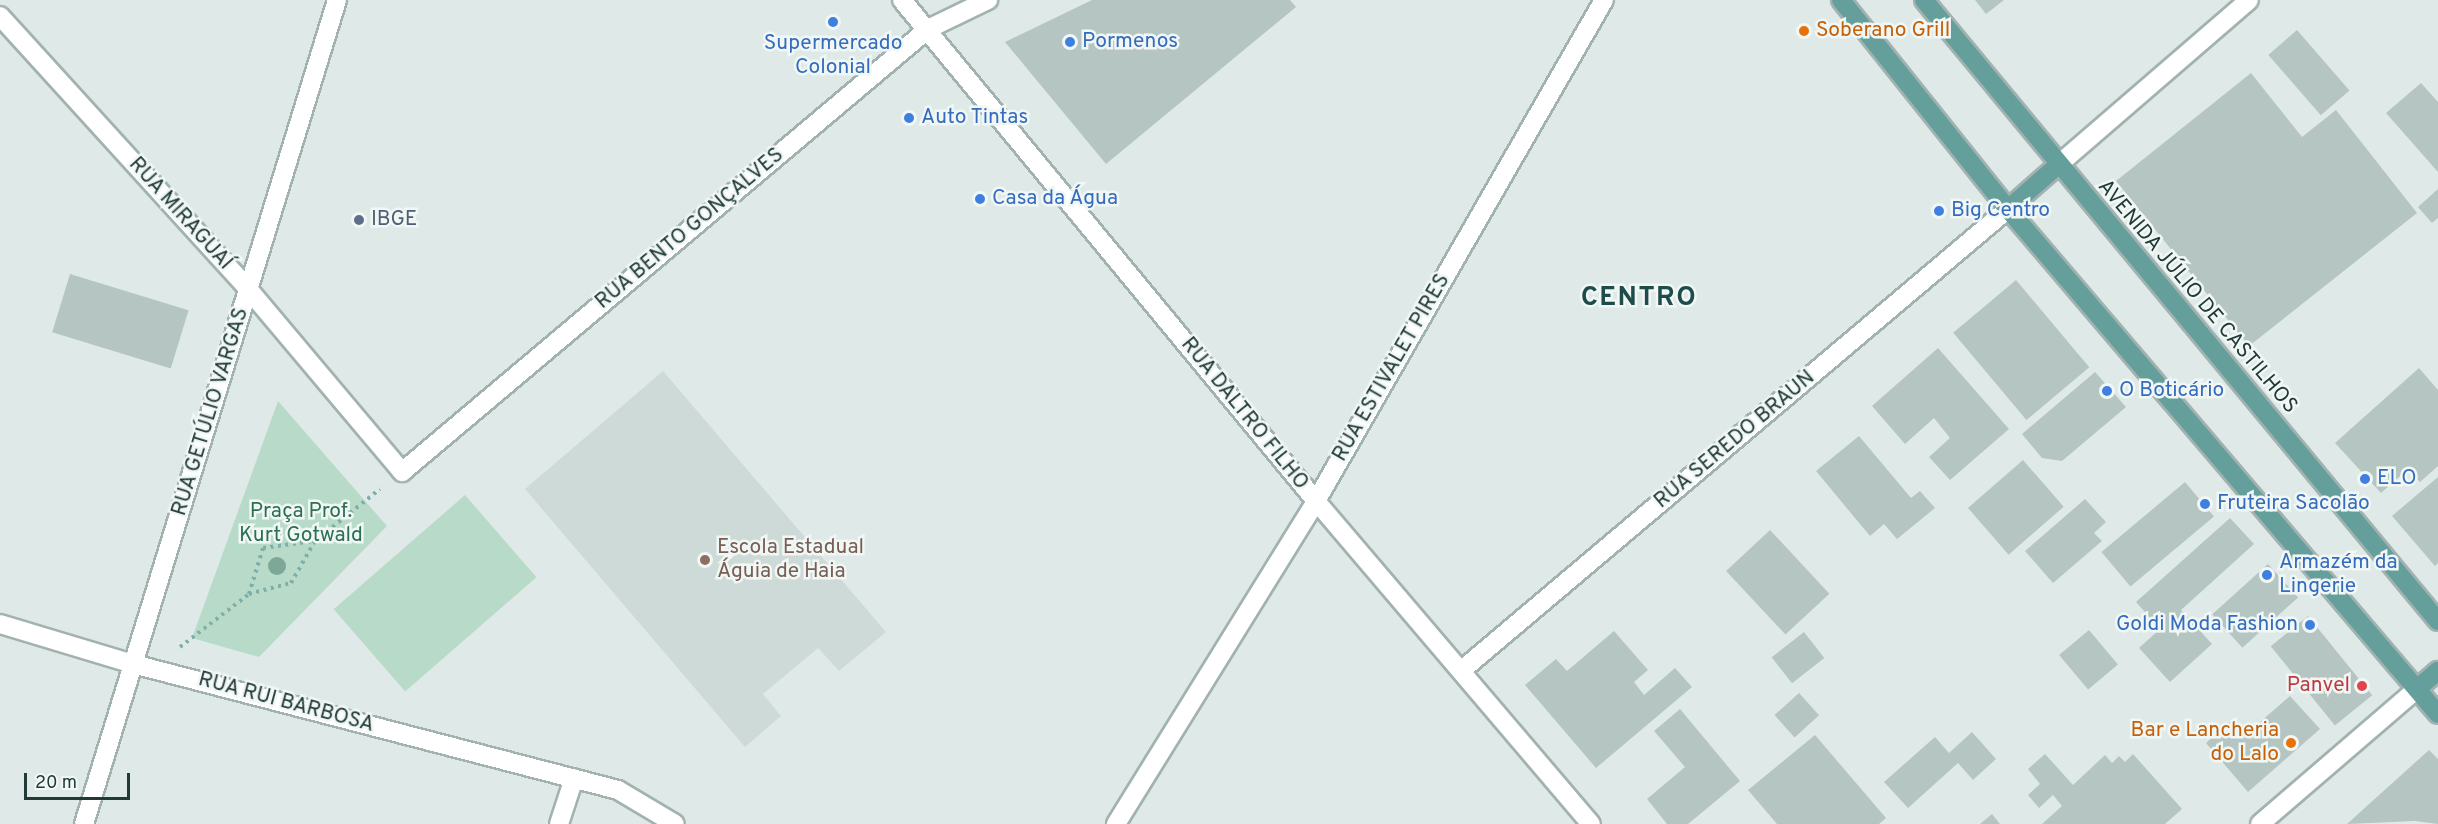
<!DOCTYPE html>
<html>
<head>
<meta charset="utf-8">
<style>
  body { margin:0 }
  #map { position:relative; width:2438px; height:824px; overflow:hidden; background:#dfeae8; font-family:Overpass,sans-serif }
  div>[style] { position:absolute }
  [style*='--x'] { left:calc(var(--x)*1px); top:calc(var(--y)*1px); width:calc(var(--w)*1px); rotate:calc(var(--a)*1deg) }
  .built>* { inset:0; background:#cedad7 }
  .green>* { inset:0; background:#b8dbc9; transform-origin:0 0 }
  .building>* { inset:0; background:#b5c5c1; transform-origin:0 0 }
  .path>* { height:4px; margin-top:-2px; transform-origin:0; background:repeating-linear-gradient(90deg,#80aea8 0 3px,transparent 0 7.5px) }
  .roads { filter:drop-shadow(2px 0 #a2b2b0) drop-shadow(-2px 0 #a2b2b0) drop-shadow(0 2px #a2b2b0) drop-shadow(0 -2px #a2b2b0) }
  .minor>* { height:18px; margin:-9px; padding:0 9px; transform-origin:9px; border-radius:9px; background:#fff }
  .major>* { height:18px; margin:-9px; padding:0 9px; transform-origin:9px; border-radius:9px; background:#649f9c }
  .trees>* { width:18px; height:18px; margin:-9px; border-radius:50%; background:#7da797 }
  .dots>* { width:16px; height:16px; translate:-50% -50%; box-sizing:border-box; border:3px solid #f0f7f5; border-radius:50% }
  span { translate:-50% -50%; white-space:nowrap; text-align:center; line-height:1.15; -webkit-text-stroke:5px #f0f7f5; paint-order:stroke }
  .food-label { font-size:21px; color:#c56008 }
  .left { translate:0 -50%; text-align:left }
  .right { translate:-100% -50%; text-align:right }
  .shop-label { font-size:21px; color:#366cbe }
  .street-label { font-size:21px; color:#213a38 }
  .service-label { font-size:21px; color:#4e5e75 }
  .park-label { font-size:21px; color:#2c7054 }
  .education-label { font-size:21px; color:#785e54 }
  .health-label { font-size:21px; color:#be3a42 }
  .district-label { font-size:27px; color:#1d4c4a; font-weight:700; letter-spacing:1.5px }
  .scale { position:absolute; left:24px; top:773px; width:106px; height:27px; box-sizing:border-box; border:3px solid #213a38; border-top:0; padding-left:8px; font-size:18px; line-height:21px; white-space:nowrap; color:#213a38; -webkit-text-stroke:4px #f0f7f5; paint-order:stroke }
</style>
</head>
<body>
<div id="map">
  <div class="built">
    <i style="clip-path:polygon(663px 371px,886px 632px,839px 671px,818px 648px,763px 694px,781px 716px,745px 747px,525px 489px)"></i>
  </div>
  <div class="green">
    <i style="clip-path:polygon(278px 401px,387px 526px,259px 657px,192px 638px)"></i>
    <i style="left:465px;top:495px;width:109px;height:174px;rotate:49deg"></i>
  </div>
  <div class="building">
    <i style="clip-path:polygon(1092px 0,1290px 0,1296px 7px,1106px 164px,1005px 42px)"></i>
    <i style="clip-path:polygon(1975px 0,2004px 0,1986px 14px)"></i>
    <i style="left:2297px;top:30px;width:80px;height:38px;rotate:49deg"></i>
    <i style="clip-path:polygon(2251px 73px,2302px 137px,2336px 110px,2417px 213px,2249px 346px,2116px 181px)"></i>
    <i style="clip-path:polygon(2421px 83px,2438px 102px,2438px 172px,2386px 113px)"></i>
    <i style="clip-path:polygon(2438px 189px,2438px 218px,2432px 223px,2418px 207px)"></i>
    <i style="left:70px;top:274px;width:124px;height:61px;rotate:17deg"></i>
    <i style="left:2016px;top:280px;width:114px;height:82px;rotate:50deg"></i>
    <i style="clip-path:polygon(1938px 348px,2009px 429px,1950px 480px,1929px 457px,1950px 438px,1934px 418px,1905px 444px,1872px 406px)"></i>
    <i style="clip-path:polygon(2419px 368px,2438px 390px,2438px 466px,2420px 482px,2408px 469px,2381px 493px,2335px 443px)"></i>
    <i style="clip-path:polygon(2095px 372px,2126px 407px,2062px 461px,2042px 458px,2022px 434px)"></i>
    <i style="clip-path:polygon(1859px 436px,1911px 498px,1920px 491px,1935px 508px,1897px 539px,1884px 524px,1870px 536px,1816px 471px)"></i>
    <i style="left:2023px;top:460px;width:62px;height:73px;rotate:49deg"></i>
    <i style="clip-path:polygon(2438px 477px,2438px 563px,2435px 566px,2392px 516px)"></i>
    <i style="left:2185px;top:482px;width:45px;height:109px;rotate:50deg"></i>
    <i style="clip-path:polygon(2085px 499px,2106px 522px,2094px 533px,2102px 541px,2053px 583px,2025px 551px)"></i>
    <i style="clip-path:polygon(2230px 518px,2254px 544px,2181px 610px,2212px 644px,2170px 682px,2139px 648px,2160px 629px,2136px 602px)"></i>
    <i style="left:1770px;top:530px;width:87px;height:60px;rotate:47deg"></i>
    <i style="left:2268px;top:564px;width:45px;height:75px;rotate:48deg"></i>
    <i style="left:2308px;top:616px;width:102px;height:48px;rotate:51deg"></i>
    <i style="left:2089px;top:630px;width:45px;height:39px;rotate:50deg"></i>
    <i style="clip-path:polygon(1614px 631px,1648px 670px,1634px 682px,1644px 695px,1675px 668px,1692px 687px,1596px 768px,1525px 685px,1556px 659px,1567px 671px)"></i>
    <i style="left:1804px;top:632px;width:33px;height:41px;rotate:52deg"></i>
    <i style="left:1799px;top:693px;width:30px;height:33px;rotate:48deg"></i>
    <i style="clip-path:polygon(2290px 696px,2320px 729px,2248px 792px,2206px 743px,2232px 720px,2245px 735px)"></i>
    <i style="clip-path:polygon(1680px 709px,1740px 781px,1688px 824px,1667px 824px,1647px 799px,1685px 767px,1654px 731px)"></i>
    <i style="clip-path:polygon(1972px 732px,1996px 759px,1973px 780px,1958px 763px,1908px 808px,1884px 782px,1935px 737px,1949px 753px)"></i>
    <i style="clip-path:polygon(1815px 735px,1886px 818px,1879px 824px,1777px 824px,1748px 790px)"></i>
    <i style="clip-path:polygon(2429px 750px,2438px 759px,2438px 824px,2415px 821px,2347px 824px)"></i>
    <i style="clip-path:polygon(2045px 754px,2073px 785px,2105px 755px,2112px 763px,2119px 756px,2125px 762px,2133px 754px,2182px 809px,2165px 824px,2042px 824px,2062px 806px,2053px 795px,2039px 808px,2028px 795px,2040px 784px,2028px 769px)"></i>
    <i style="clip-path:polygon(1992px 814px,2000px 824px,1980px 824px)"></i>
  </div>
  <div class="path">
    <i style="--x:249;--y:594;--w:48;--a:-73.1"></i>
    <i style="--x:263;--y:548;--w:51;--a:-7.8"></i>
    <i style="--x:180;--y:647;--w:87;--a:-37.5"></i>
    <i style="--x:249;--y:594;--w:43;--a:-14.7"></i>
    <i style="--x:291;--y:583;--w:48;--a:-60.3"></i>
    <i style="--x:315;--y:541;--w:83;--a:-38.7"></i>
  </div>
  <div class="roads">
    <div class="minor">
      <i style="--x:902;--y:0;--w:650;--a:50.43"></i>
      <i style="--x:1316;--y:501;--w:424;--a:49.6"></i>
      <i style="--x:0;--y:16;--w:370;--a:47.7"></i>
      <i style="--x:249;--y:290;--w:238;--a:49.9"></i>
      <i style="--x:402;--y:472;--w:688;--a:-40.1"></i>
      <i style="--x:928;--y:29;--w:67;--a:-25.8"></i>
      <i style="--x:2058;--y:165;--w:252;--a:-40.8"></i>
      <i style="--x:0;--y:624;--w:139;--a:16.7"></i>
      <i style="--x:133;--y:664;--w:501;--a:14.56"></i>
      <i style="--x:618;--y:790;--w:66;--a:30.8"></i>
      <i style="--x:1462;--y:670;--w:715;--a:-40.18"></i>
      <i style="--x:84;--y:824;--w:862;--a:-72.93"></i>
      <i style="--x:559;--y:824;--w:48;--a:-71.9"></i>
      <i style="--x:1116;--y:824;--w:380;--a:-58.2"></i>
      <i style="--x:1316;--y:501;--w:578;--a:-60.11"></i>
      <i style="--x:2260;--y:824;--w:207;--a:-40.7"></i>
    </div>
    <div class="major">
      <i style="--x:1841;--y:0;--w:268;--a:51.4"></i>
      <i style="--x:2008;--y:209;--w:663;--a:49.59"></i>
      <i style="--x:1924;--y:0;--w:806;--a:50.39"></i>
      <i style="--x:2008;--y:209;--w:67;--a:-41.3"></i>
      <i style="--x:2417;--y:689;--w:28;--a:-41"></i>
    </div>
  </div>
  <div class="trees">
    <i style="left:277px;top:566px"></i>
  </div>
  <div class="dots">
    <i style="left:833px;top:22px;background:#3f7fe0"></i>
    <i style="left:1804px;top:31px;background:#e8710a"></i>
    <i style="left:1070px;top:42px;background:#3f7fe0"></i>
    <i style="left:909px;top:118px;background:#3f7fe0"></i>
    <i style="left:980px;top:199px;background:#3f7fe0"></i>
    <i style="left:1939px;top:211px;background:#3f7fe0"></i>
    <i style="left:359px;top:220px;background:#5c6f8a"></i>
    <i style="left:2107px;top:391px;background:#3f7fe0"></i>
    <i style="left:2365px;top:479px;background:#3f7fe0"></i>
    <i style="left:2205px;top:504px;background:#3f7fe0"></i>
    <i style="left:705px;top:560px;background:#8d6e63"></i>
    <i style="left:2267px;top:575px;background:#3f7fe0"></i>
    <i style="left:2310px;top:625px;background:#3f7fe0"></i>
    <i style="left:2362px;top:686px;background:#e0444e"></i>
    <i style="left:2291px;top:743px;background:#e8710a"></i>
  </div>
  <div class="food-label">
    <span class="left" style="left:1816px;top:31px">Soberano Grill</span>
    <span class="right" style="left:2279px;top:743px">Bar e Lancheria<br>do Lalo</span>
  </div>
  <div class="shop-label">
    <span class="left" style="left:1082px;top:42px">Pormenos</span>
    <span style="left:833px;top:56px">Supermercado<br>Colonial</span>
    <span class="left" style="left:921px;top:118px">Auto Tintas</span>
    <span class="left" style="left:992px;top:199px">Casa da Água</span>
    <span class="left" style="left:1951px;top:211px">Big Centro</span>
    <span class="left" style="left:2119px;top:391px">O Boticário</span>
    <span class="left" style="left:2377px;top:479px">ELO</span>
    <span class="left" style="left:2217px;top:504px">Fruteira Sacolão</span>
    <span class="left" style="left:2279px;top:575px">Armazém da<br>Lingerie</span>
    <span class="right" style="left:2298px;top:625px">Goldi Moda Fashion</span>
  </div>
  <div class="street-label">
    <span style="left:180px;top:214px;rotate:48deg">RUA MIRAGUAÍ</span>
    <span style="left:690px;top:229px;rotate:-40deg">RUA BENTO GONÇALVES</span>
    <span style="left:2197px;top:297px;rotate:50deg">AVENIDA JÚLIO DE CASTILHOS</span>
    <span style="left:1392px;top:368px;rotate:-60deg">RUA ESTIVALET PIRES</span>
    <span style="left:211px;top:412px;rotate:-73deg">RUA GETÚLIO VARGAS</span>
    <span style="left:1244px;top:414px;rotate:51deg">RUA DALTRO FILHO</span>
    <span style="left:1735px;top:440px;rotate:-40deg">RUA SEREDO BRAUN</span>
    <span style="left:286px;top:703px;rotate:15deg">RUA RUI BARBOSA</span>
  </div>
  <div class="service-label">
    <span class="left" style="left:371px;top:220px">IBGE</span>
  </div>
  <div class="park-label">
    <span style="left:301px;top:524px">Praça Prof.<br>Kurt Gotwald</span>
  </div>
  <div class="education-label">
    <span class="left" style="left:717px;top:560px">Escola Estadual<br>Águia de Haia</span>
  </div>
  <div class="health-label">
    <span class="right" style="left:2350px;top:686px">Panvel</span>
  </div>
  <div class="district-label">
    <span style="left:1639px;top:299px">CENTRO</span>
  </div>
  <div class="scale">20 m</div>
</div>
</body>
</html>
